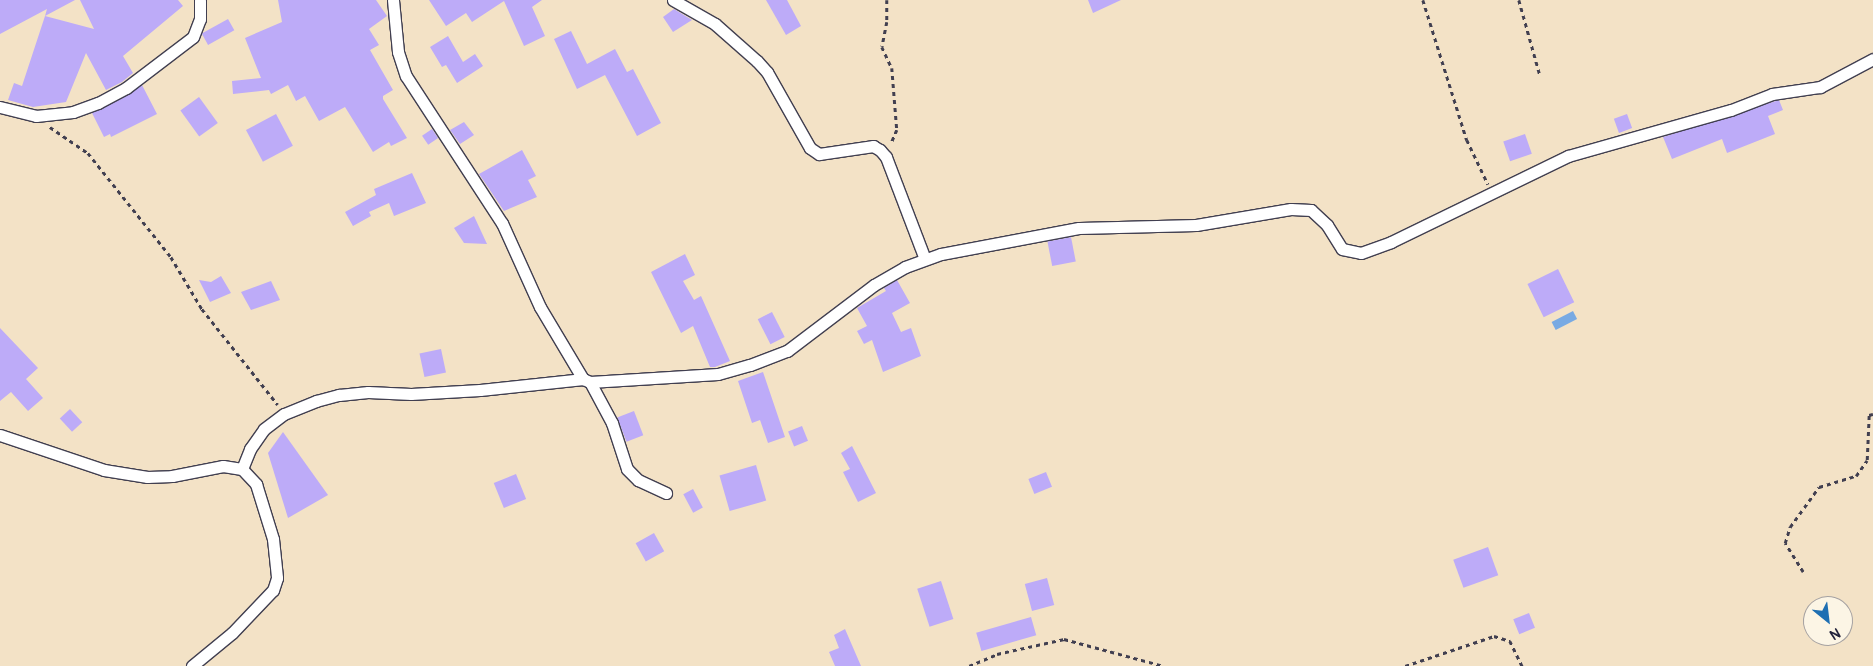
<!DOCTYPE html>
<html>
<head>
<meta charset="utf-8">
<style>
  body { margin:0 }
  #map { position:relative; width:1873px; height:666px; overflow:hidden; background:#f3e2c6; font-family:Pangolin,sans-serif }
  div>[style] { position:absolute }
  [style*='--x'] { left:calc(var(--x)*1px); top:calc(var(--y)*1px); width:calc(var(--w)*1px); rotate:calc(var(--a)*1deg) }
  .water>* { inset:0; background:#78aae3; transform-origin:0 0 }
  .building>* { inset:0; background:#bdabf8; transform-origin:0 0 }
  .path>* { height:2.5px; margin-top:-1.25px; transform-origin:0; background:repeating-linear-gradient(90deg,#413f50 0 4px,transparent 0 8px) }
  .roads { filter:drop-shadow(1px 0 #413f50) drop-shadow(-1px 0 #413f50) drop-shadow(0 1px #413f50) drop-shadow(0 -1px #413f50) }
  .street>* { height:11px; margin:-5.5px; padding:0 5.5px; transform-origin:5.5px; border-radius:5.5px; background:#fff }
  span { translate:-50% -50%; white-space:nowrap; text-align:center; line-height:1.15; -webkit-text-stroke:4.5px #fcf5e5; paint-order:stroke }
  .north { position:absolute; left:1803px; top:596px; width:50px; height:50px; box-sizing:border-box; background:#fcf5e5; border:1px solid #a5a1a1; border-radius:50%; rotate:151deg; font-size:14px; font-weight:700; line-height:20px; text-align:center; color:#22223b }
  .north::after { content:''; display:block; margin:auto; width:18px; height:22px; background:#1f6fb2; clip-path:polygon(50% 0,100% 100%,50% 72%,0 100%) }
</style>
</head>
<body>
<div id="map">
  <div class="water">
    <i style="left:1573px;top:311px;width:9px;height:24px;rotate:63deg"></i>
  </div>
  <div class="building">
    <i style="clip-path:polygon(0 0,75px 0,45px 16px,47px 9px,0 34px)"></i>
    <i style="clip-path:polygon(80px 0,178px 0,183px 6px,123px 56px,133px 73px,122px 82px,106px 90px,86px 53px,66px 102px,33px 107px,8px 100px,14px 83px,22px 86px,45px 16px,94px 29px)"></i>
    <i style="clip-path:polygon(278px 0,376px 0,387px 16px,369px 29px,379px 45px,370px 50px,393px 90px,383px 96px,383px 99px,407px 138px,391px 146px,389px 142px,373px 152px,345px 107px,319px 121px,305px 96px,296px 101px,288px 85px,271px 94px,269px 90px,233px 94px,232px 81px,261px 78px,245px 38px,282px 22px)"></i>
    <i style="clip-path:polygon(429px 0,542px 0,532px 7px,545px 36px,524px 46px,504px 1px,472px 22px,466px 13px,446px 26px)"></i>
    <i style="clip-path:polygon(766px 0,787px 0,801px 26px,786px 35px)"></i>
    <i style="clip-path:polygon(1088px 0,1121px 0,1093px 13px)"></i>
    <i style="clip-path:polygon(674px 9px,692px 20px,673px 32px,663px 17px)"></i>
    <i style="left:228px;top:19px;width:13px;height:30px;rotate:61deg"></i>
    <i style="clip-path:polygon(571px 31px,587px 64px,615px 49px,627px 72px,633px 69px,661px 123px,637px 136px,605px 75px,577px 89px,554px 39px)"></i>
    <i style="clip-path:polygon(448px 36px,463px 62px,475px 54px,483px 66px,457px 83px,446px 65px,442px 67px,430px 47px)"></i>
    <i style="clip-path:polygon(142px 85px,157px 114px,111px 137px,110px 134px,104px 137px,92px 113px)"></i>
    <i style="left:199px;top:97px;width:32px;height:23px;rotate:54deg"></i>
    <i style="clip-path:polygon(1779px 100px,1783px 110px,1768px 116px,1775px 134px,1727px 153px,1722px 139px,1672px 159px,1663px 137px)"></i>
    <i style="left:276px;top:114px;width:36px;height:34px;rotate:62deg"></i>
    <i style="left:1627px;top:114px;width:15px;height:14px;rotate:70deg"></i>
    <i style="clip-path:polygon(464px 122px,474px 135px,460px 144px,450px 130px)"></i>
    <i style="left:432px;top:129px;width:11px;height:12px;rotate:56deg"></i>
    <i style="left:1525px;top:134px;width:21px;height:23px;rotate:71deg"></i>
    <i style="clip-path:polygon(522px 150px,536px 176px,528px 180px,537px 197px,504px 211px,479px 174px)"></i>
    <i style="clip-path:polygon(412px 173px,426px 203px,394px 216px,389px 203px,369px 212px,371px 216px,353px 226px,345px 212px,376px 195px,374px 189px)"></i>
    <i style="clip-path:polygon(474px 216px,487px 244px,464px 243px,454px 228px)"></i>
    <i style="left:1071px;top:237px;width:25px;height:24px;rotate:79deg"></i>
    <i style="clip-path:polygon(685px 254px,695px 275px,683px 281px,694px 300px,701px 296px,730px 361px,715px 367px,710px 367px,693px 326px,681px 333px,651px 272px)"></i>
    <i style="left:1558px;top:269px;width:37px;height:34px;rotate:64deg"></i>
    <i style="clip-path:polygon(221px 276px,231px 293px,210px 302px,199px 280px,211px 282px)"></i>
    <i style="clip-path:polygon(897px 280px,910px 303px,892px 313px,901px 332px,911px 328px,921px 356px,883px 372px,872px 340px,864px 344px,857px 331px,867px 326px,857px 308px,886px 291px,884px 288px)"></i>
    <i style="clip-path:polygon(271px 281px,280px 300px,251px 310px,241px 292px)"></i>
    <i style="left:772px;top:312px;width:28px;height:16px;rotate:63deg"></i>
    <i style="clip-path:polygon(0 328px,38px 368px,26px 379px,43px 398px,28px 411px,11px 392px,0 401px)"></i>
    <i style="left:441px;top:349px;width:24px;height:22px;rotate:78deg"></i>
    <i style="clip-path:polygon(763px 372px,785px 437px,768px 443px,760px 420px,752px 423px,738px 381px)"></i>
    <i style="left:70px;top:409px;width:18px;height:14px;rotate:47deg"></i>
    <i style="left:634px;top:411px;width:26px;height:18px;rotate:69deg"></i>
    <i style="left:802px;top:426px;width:16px;height:15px;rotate:68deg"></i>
    <i style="clip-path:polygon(283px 432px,328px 495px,288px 518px,268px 453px)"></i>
    <i style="clip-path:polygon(852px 446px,876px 493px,858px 502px,843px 472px,850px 469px,841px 453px)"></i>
    <i style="left:756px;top:465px;width:37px;height:38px;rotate:74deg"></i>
    <i style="left:1046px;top:472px;width:16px;height:19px;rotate:68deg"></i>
    <i style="left:516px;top:474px;width:27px;height:24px;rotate:68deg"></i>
    <i style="left:693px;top:489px;width:21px;height:11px;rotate:62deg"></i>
    <i style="left:654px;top:533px;width:21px;height:21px;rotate:61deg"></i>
    <i style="left:1488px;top:547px;width:30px;height:37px;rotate:70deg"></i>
    <i style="left:1047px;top:578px;width:28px;height:23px;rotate:75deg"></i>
    <i style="left:941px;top:581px;width:40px;height:25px;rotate:72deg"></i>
    <i style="left:1529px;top:613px;width:16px;height:17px;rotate:68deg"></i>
    <i style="left:1031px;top:617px;width:19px;height:57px;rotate:74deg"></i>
    <i style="clip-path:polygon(845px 629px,861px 666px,835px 666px,829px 652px,839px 648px,834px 635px)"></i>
  </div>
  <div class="path">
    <i style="--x:887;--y:0;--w:22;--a:90"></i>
    <i style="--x:887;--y:22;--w:25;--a:101"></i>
    <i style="--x:882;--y:47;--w:23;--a:65"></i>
    <i style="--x:892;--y:68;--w:62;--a:85.4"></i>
    <i style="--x:897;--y:130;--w:15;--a:113"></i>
    <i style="--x:1423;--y:0;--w:147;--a:72.6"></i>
    <i style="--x:1467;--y:140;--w:49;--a:64.5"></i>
    <i style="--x:1519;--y:0;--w:78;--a:74.4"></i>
    <i style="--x:50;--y:127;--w:46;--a:34.4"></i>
    <i style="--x:88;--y:153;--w:133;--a:51.4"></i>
    <i style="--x:171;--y:257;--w:61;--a:59.2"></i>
    <i style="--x:202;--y:309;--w:122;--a:51.6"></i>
    <i style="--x:1803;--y:572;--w:34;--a:-122"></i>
    <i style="--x:1785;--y:543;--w:17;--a:-73"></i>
    <i style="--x:1790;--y:527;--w:49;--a:-54.1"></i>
    <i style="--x:1819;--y:487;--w:39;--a:-17"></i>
    <i style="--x:1856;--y:476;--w:19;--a:-55"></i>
    <i style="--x:1867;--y:460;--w:45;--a:-87.5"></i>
    <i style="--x:1869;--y:415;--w:4;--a:-14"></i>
    <i style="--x:969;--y:666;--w:30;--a:-23"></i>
    <i style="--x:997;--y:654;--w:69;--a:-12.6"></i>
    <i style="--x:1064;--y:639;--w:104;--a:15.1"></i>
    <i style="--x:1405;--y:666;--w:94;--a:-18.6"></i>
    <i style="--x:1494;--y:636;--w:17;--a:17"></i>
    <i style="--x:1510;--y:641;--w:28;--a:64"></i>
  </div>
  <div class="roads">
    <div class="street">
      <i style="--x:393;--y:0;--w:52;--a:84.5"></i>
      <i style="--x:398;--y:52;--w:25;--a:72"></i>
      <i style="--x:406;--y:76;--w:176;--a:56.9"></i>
      <i style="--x:502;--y:223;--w:92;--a:65.7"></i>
      <i style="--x:540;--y:307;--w:84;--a:59.2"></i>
      <i style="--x:673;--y:0;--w:48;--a:29.7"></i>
      <i style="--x:715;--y:24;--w:56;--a:41.4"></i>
      <i style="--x:757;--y:61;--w:15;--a:48"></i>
      <i style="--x:767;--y:72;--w:87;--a:60.5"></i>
      <i style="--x:810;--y:148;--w:11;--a:34"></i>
      <i style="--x:819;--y:154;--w:55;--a:-8.4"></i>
      <i style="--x:873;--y:146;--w:8;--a:30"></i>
      <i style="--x:880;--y:150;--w:9;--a:49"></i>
      <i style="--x:886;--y:157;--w:109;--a:69.1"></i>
      <i style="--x:0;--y:107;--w:37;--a:14"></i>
      <i style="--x:36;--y:116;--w:37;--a:-6"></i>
      <i style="--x:73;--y:112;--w:27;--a:-20"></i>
      <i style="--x:98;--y:103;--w:32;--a:-28"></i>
      <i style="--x:126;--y:88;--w:84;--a:-37.3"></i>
      <i style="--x:193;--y:37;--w:19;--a:-69"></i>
      <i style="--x:200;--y:19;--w:19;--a:-90"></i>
      <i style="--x:590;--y:382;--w:47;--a:61.8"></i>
      <i style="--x:612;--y:423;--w:48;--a:71.9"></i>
      <i style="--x:627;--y:469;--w:16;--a:45"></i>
      <i style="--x:638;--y:480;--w:31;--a:25"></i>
      <i style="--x:0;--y:435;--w:110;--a:18.6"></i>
      <i style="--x:104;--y:470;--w:44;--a:9.2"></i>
      <i style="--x:147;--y:477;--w:25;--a:-2"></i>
      <i style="--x:172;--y:476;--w:52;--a:-11.1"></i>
      <i style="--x:223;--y:466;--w:19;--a:9"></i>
      <i style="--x:242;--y:469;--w:21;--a:47"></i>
      <i style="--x:256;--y:484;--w:58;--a:72.8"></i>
      <i style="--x:273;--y:539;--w:39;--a:84"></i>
      <i style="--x:277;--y:578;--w:13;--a:108"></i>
      <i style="--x:273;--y:590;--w:59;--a:133.6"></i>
      <i style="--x:232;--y:633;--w:52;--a:140.5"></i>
      <i style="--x:242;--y:469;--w:22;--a:-68"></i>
      <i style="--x:250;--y:449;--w:24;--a:-55"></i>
      <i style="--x:264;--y:429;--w:25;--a:-37"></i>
      <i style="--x:284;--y:414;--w:35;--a:-22"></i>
      <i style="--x:316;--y:401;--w:24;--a:-15"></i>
      <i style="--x:339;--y:395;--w:29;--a:-6"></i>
      <i style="--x:368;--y:392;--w:43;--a:2.7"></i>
      <i style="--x:411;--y:394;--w:69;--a:-3.3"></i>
      <i style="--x:480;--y:390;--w:104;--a:-6.1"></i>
      <i style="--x:583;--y:379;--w:8;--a:23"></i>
      <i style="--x:590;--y:382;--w:128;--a:-3.6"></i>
      <i style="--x:718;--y:374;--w:33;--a:-16"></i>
      <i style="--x:750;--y:365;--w:40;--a:-21"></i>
      <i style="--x:787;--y:351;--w:109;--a:-37.2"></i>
      <i style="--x:874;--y:285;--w:36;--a:-30"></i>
      <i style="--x:905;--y:267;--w:38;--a:-20"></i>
      <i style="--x:941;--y:254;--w:140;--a:-10.7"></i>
      <i style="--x:1079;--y:228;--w:117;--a:-1.5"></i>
      <i style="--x:1196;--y:225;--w:96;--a:-9.6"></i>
      <i style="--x:1291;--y:209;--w:20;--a:3"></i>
      <i style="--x:1311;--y:210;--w:22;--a:43"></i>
      <i style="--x:1327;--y:225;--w:28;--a:58"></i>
      <i style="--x:1342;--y:249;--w:19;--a:12"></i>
      <i style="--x:1361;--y:253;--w:32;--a:-20"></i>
      <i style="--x:1391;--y:242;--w:197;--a:-25.9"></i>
      <i style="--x:1568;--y:156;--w:169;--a:-15.8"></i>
      <i style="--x:1731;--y:110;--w:44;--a:-21.3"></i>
      <i style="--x:1772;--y:94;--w:49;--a:-8.3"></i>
      <i style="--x:1820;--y:87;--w:60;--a:-27.8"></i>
    </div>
  </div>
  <div class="north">N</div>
</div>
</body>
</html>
